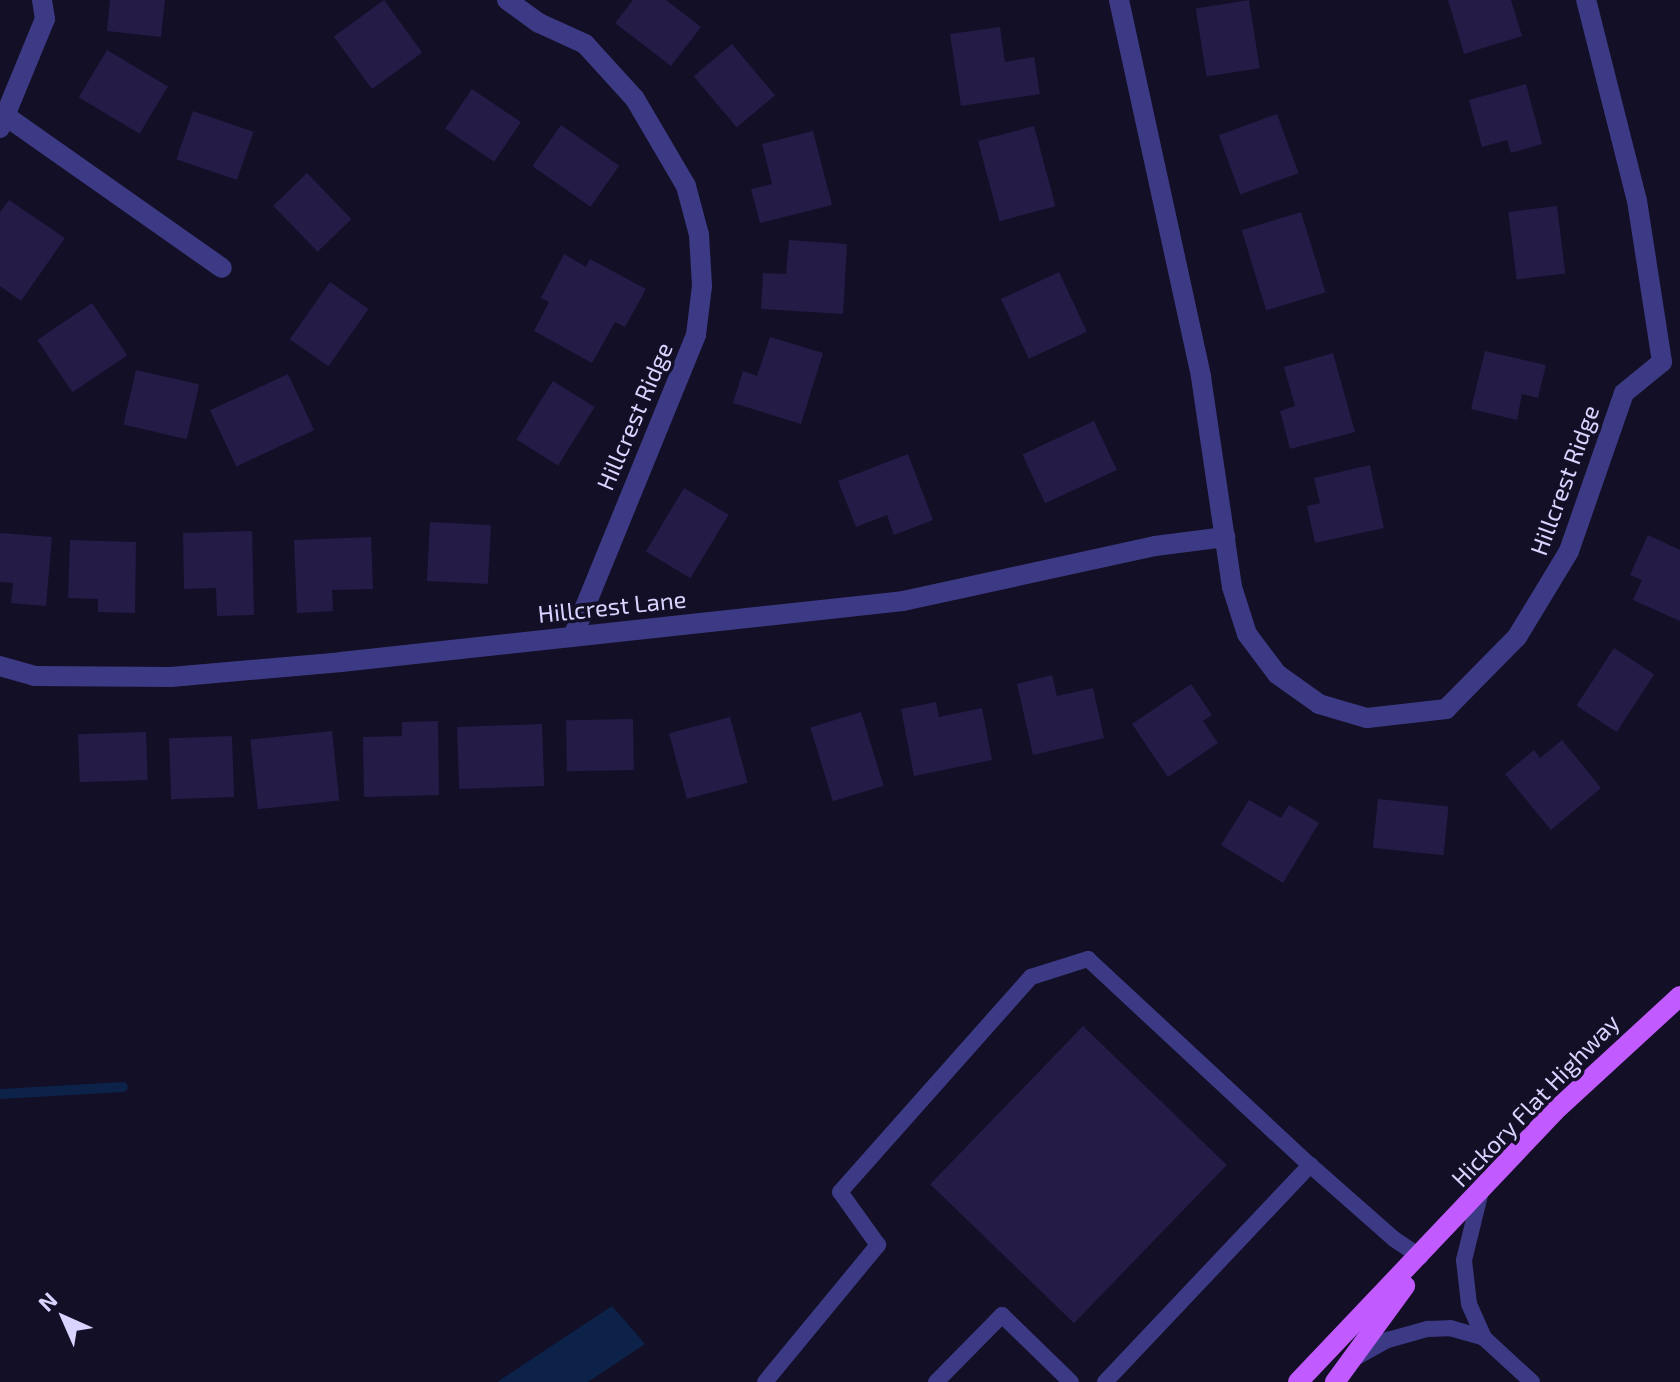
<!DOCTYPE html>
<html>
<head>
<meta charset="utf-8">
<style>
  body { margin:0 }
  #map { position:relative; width:1680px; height:1382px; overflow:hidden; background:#130f26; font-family:"Exo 2",sans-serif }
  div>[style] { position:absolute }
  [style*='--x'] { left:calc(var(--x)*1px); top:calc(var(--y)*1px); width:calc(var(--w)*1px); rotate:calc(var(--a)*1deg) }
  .water>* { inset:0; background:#0c2248 }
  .stream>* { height:10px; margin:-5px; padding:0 5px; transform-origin:5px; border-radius:5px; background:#0c2248 }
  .building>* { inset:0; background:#241b47; transform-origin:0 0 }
  .lane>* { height:16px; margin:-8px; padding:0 8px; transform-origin:8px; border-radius:8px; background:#3d3a85 }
  .street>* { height:20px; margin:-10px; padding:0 10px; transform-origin:10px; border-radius:10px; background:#3d3a85 }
  .primary>* { height:20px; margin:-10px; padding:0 10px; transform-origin:10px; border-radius:10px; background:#c25bff }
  span { translate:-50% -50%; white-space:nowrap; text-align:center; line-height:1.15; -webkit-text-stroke:7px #130f26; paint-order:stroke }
  .street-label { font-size:24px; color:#d9d4ff }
  .north { position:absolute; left:24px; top:1278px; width:80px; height:80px; -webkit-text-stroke:6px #130f26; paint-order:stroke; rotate:315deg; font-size:22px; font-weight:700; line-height:32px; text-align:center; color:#d9d4ff }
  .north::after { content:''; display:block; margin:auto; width:28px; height:36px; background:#d9d4ff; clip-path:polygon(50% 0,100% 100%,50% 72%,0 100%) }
</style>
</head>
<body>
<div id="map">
  <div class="water">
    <i style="clip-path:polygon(612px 1306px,645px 1344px,588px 1382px,497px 1382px)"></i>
  </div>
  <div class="stream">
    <i style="--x:0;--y:1094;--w:123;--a:-3.3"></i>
  </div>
  <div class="building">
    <i style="clip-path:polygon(110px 0,165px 0,161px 37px,107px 31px)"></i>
    <i style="left:384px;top:0;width:65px;height:62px;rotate:54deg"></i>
    <i style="clip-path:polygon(633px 0,666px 0,701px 27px,671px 66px,615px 23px)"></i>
    <i style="left:1249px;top:0;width:69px;height:54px;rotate:81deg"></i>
    <i style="clip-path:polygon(1448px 0,1511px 0,1522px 36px,1464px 54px)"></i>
    <i style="clip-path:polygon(1000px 27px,1005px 62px,1034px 57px,1040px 94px,961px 106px,950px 34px)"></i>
    <i style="left:732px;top:44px;width:67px;height:50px;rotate:50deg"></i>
    <i style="left:107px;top:50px;width:71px;height:55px;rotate:31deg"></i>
    <i style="clip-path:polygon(1526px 84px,1542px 144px,1511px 153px,1507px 140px,1482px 147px,1469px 100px)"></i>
    <i style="left:472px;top:89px;width:59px;height:48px;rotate:34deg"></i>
    <i style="left:193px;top:111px;width:64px;height:51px;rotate:19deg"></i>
    <i style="left:1277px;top:114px;width:63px;height:62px;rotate:70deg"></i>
    <i style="left:561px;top:125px;width:71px;height:50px;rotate:35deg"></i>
    <i style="left:1034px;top:126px;width:83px;height:58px;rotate:75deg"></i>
    <i style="clip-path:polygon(813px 131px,832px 205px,760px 223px,751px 189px,772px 184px,762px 144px)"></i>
    <i style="left:307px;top:173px;width:64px;height:47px;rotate:46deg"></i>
    <i style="clip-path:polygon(9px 200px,65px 238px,21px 301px,0 286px,0 212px)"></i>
    <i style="left:1557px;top:206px;width:68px;height:49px;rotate:83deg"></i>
    <i style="left:1301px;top:212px;width:84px;height:62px;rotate:73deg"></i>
    <i style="clip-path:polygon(789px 240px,847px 244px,843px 314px,761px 309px,763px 273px,786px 274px)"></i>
    <i style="clip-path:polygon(564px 254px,586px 267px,590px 259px,646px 289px,625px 327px,615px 322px,592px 363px,534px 331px,549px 302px,541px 298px)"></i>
    <i style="left:1059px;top:272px;width:66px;height:64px;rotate:65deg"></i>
    <i style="left:330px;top:282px;width:47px;height:70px;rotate:35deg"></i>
    <i style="left:92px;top:303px;width:63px;height:66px;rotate:56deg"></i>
    <i style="clip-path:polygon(770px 337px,823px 353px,801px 424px,733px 403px,743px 371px,757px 376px)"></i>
    <i style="clip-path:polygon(1485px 351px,1546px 365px,1538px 398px,1522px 394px,1517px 420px,1471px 409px)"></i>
    <i style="clip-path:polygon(1333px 353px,1355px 432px,1290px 449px,1280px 411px,1295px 406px,1284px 367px)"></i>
    <i style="left:136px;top:370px;width:65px;height:56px;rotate:13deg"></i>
    <i style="left:288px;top:374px;width:62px;height:86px;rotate:65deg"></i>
    <i style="left:553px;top:381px;width:49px;height:69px;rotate:32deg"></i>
    <i style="left:1094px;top:421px;width:54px;height:79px;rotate:65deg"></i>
    <i style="clip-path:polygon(908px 454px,933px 520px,894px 535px,887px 515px,856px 527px,838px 481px)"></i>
    <i style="clip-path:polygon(1370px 465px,1384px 528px,1315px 543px,1307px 506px,1320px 503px,1314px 478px)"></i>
    <i style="left:684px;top:488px;width:52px;height:74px;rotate:31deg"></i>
    <i style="left:430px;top:522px;width:61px;height:59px;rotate:3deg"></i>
    <i style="clip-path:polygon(252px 531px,254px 615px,217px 616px,216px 588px,184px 589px,183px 533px)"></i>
    <i style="clip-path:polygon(0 533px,52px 537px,46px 606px,11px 603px,13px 583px,0 582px)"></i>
    <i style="clip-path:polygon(1648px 535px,1680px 550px,1680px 621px,1633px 600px,1642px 580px,1630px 575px)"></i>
    <i style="clip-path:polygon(371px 537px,373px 589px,332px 590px,333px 611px,297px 613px,294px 540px)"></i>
    <i style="clip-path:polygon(70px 540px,136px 542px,135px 613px,98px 612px,98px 599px,68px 598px)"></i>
    <i style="left:1614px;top:648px;width:48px;height:69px;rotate:33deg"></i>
    <i style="clip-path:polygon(1052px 675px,1057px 696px,1093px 688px,1104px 738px,1033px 755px,1017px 684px)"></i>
    <i style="clip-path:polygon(1191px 684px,1212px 715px,1203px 721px,1218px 743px,1168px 777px,1132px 724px)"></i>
    <i style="clip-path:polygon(936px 702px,939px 717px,982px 708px,992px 760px,914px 776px,901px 709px)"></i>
    <i style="left:861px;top:712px;width:77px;height:53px;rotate:73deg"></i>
    <i style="left:730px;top:717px;width:68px;height:63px;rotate:75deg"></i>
    <i style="left:633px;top:719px;width:51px;height:67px;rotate:89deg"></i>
    <i style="clip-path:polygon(438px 721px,439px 795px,364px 797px,363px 737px,402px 736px,402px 722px)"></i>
    <i style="left:542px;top:724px;width:62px;height:85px;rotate:88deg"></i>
    <i style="left:332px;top:731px;width:70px;height:82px;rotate:84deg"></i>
    <i style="left:146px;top:732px;width:48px;height:68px;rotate:88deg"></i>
    <i style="left:232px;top:736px;width:61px;height:63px;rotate:88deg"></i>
    <i style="clip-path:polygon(1562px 740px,1601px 788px,1551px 830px,1505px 774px,1534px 750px,1540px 758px)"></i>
    <i style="left:1378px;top:799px;width:71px;height:49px;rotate:6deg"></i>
    <i style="clip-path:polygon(1249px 800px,1281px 818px,1289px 805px,1319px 823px,1283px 883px,1221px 845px)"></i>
    <i style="left:1083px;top:1026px;width:200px;height:220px;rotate:44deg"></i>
  </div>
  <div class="lane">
    <i style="--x:1481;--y:1191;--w:71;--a:103.8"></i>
    <i style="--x:1464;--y:1260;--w:44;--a:83.5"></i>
    <i style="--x:1469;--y:1304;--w:37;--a:66"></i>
    <i style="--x:1484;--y:1338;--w:65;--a:42.5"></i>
    <i style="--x:1355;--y:1358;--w:38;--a:-29"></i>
    <i style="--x:1388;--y:1340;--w:41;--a:-15.8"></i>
    <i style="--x:1427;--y:1329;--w:23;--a:-2"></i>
    <i style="--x:1450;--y:1328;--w:35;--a:16"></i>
    <i style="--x:765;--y:1382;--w:178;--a:-50.5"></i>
    <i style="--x:878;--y:1245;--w:65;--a:-125.6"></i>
    <i style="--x:840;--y:1192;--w:288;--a:-48.4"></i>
    <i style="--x:1031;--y:977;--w:60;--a:-17.5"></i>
    <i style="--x:1088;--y:959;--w:303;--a:42.9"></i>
    <i style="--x:936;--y:1382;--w:94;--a:-45.4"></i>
    <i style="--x:1002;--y:1315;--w:96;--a:44.2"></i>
    <i style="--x:1105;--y:1382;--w:299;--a:-46.6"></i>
    <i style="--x:1310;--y:1165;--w:112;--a:41.4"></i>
    <i style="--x:1394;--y:1239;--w:32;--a:34"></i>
  </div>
  <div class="street">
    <i style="--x:507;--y:0;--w:39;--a:36"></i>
    <i style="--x:539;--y:23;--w:51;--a:24.5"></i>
    <i style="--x:585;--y:44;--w:74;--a:47.7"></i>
    <i style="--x:635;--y:99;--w:101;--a:59.6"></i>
    <i style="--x:686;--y:186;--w:51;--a:75.1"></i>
    <i style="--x:699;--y:235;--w:51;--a:86.6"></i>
    <i style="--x:702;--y:286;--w:49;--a:97"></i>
    <i style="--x:696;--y:335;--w:326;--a:112.2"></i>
    <i style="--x:1119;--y:0;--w:386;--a:77.7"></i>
    <i style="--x:1201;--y:377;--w:212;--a:81.6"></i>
    <i style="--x:1232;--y:587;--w:49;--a:72.3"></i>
    <i style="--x:1247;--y:634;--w:50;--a:53.1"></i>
    <i style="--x:1277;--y:674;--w:52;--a:35.5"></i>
    <i style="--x:1319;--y:704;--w:50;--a:16.3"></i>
    <i style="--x:1367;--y:718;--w:80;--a:-6.5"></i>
    <i style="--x:1446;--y:709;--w:101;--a:-45.4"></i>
    <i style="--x:1517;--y:637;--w:100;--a:-58.8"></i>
    <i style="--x:1569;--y:551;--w:167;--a:-70.8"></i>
    <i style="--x:1624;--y:393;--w:49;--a:-39.2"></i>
    <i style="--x:1662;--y:362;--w:163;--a:-98.8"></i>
    <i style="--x:1637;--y:201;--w:207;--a:-104.2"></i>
    <i style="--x:0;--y:112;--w:271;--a:35.1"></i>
    <i style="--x:0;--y:128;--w:118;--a:-67.6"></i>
    <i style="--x:45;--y:19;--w:19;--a:-99"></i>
    <i style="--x:0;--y:666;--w:35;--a:16"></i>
    <i style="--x:34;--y:676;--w:137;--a:0.4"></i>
    <i style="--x:171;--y:677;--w:171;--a:-5"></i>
    <i style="--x:341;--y:662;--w:565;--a:-6.19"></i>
    <i style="--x:903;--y:601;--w:258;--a:-12.3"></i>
    <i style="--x:1155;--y:546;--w:71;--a:-7.3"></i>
  </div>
  <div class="primary">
    <i style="--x:1298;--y:1382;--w:373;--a:-46.5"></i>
    <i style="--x:1555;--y:1111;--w:170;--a:-42.6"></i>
    <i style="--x:1335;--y:1382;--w:119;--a:-53.9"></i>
  </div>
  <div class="street-label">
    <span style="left:634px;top:416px;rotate:-67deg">Hillcrest Ridge</span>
    <span style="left:1564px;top:480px;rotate:-70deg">Hillcrest Ridge</span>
    <span style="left:612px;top:606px;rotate:-6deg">Hillcrest Lane</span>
    <span style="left:1535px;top:1100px;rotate:-46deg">Hickory Flat Highway</span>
  </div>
  <div class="north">N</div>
</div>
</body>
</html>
